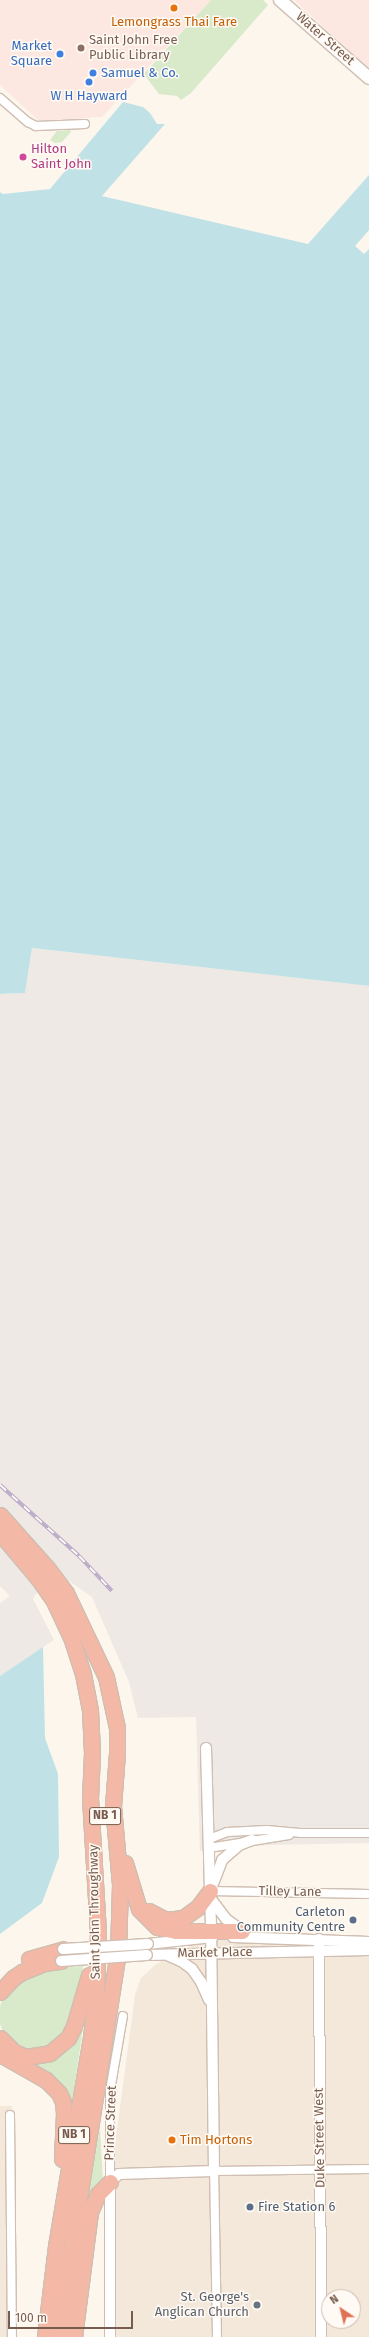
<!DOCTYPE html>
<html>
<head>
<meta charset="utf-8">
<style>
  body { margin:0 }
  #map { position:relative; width:369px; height:2337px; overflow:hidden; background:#fcf6ec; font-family:"Fira Sans",sans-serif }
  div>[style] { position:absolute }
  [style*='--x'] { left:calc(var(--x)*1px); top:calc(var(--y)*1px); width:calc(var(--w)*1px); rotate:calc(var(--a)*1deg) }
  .residential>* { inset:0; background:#f4e8db; transform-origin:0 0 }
  .commercial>* { inset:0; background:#fce8e1 }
  .industrial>* { inset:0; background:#eee9e4 }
  .green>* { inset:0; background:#d8eaca }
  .water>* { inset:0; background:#c0e2e6 }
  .roads { filter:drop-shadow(1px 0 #cfbeb1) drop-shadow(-1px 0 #cfbeb1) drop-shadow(0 1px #cfbeb1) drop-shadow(0 -1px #cfbeb1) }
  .minor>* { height:8px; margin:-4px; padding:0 4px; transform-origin:4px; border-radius:4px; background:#fff }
  .tertiary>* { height:10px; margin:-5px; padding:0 5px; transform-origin:5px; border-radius:5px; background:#fff }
  .secondary>* { height:12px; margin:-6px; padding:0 6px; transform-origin:6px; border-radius:6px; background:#fff }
  .motorway>* { height:15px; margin:-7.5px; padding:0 7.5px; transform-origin:7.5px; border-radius:7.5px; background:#f4b8a6 }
  .rail>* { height:4px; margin-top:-2px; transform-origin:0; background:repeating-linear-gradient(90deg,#fffaf3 0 8px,#b9a9c8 0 16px); box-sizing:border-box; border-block:1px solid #b9a9c8 }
  .bridges { filter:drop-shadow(1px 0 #cfbeb1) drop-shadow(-1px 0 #cfbeb1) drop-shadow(0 1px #cfbeb1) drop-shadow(0 -1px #cfbeb1) }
  .tertiary-bridge>* { height:10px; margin:-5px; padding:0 5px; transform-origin:5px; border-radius:5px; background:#fff }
  .dots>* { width:11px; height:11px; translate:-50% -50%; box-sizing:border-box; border:2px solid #fffaf3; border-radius:50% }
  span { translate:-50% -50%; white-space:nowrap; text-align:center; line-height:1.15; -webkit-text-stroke:3px #fffaf3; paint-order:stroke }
  .shield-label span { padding:1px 3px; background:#fffaf3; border:1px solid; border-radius:3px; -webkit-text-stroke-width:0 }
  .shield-label { font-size:12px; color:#785c4f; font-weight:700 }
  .food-label { font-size:13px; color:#c56008 }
  .left { translate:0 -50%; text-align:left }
  .street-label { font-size:13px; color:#785c4f }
  .education-label { font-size:13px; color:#785e54 }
  .shop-label { font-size:13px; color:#366cbe }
  .right { translate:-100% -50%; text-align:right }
  .hotel-label { font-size:13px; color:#b23c85 }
  .service-label { font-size:13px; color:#4e5e75 }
  .worship-label { font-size:13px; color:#5b616d }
  .north { position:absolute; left:321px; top:2289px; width:40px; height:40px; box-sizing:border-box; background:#fffaf3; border:1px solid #c9bbb1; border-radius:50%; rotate:325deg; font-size:11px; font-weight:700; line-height:16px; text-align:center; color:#785c4f }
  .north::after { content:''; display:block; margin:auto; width:14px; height:18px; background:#e17156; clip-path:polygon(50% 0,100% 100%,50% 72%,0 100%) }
  .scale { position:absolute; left:8px; top:2311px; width:125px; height:18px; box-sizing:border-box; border:2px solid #785c4f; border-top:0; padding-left:5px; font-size:12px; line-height:14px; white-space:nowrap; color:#785c4f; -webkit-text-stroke:3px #fffaf3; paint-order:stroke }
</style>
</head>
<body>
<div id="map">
  <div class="residential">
    <i style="clip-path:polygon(evenodd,211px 1937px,369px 1942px,369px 2337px,110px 2337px,110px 2182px,135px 1995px,141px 1978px,155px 1965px,181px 1950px,211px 1937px,329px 2297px,353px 2297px,353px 2321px,329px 2321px,329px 2297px)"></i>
    <i style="left:0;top:2106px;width:12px;height:231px"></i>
  </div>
  <div class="commercial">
    <i style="clip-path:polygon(0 0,211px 0,102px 117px,39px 121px,0 85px)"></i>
    <i style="clip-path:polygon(294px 0,369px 0,369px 69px)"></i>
  </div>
  <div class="industrial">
    <i style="clip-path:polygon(32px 948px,369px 986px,369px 1843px,268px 1845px,200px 1851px,196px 1717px,138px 1718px,129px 1682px,92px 1597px,69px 1581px,38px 1591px,33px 1599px,54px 1640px,0 1676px,0 1603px,10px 1596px,0 1586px,0 994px,25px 993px)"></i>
  </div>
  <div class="green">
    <i style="clip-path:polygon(211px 0,263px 0,268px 5px,191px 93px,181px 100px,177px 96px,159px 94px,146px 77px,142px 76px)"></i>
    <i style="clip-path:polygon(70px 130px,71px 132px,62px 142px,55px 143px,50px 140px,57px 131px)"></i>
    <i style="clip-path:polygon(83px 1966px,79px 1999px,71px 2024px,51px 2046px,30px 2050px,25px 2049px,18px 2047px,4px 2034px,0 2024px,0 2006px,3px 1998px,14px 1983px,46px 1968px)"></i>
    <i style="clip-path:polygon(83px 2024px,81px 2042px,70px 2116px,27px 2063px)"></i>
    <i style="clip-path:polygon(100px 2128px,103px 2183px,88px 2198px)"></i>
  </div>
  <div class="water">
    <i style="clip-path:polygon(123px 102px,143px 107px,150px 113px,157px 124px,165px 124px,102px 196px,308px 244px,369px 175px,369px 230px,355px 246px,364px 254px,369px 249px,369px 986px,32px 948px,25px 993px,0 994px,0 192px,3px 194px,50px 189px)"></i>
    <i style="clip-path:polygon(43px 1647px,45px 1738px,58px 1774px,59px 1857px,42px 1903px,0 1934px,0 1676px)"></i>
  </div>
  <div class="roads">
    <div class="minor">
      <i style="--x:0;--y:98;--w:37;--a:41"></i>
      <i style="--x:28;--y:122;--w:9;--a:27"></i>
      <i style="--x:36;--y:126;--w:49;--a:-2.3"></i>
      <i style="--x:209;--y:1839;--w:19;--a:-21"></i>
      <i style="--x:227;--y:1832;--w:40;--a:-2.9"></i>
      <i style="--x:267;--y:1830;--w:33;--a:5"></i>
      <i style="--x:300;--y:1833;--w:69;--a:0"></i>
      <i style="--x:209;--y:1848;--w:81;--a:-9.2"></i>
      <i style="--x:210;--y:1891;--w:159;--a:1.1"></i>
      <i style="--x:10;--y:2115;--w:222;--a:89.5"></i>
      <i style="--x:110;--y:2182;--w:91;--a:-90"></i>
      <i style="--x:110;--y:2091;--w:76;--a:-80.2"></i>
      <i style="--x:217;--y:2337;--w:166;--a:-91"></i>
      <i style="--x:214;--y:2171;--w:155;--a:-0.7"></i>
    </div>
    <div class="tertiary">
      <i style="--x:206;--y:1748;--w:183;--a:88.4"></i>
      <i style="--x:213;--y:1884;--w:26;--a:-69"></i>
      <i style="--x:222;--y:1860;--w:23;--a:-41"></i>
      <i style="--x:239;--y:1845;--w:14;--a:-21"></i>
      <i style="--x:211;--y:1899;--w:25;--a:53"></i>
      <i style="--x:226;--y:1919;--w:19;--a:36"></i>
      <i style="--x:233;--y:1937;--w:136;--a:2.1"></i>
      <i style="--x:319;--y:1939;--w:398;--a:89.7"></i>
      <i style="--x:148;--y:1944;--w:65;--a:-6.1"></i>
      <i style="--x:147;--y:1955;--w:222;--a:-1.3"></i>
      <i style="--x:169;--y:1956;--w:13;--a:23"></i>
      <i style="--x:181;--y:1961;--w:14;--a:36"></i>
      <i style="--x:192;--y:1969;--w:16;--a:55"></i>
      <i style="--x:201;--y:1982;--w:20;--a:66"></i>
      <i style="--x:110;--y:2337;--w:155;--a:-90"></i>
      <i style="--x:110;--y:2182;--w:12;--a:-42"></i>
      <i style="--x:119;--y:2174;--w:95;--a:-1.8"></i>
      <i style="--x:214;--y:2171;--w:234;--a:-90.7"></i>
    </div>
    <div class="secondary">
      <i style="--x:280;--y:0;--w:118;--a:41.2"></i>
    </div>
    <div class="motorway">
      <i style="--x:0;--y:1515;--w:72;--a:48.4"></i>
      <i style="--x:48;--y:1569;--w:30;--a:53"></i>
      <i style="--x:66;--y:1593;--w:93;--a:64.5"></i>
      <i style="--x:106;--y:1677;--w:52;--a:77.8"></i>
      <i style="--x:117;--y:1728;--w:25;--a:90"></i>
      <i style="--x:117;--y:1753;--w:53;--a:94.3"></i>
      <i style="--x:113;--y:1806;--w:79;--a:84.9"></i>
      <i style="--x:120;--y:1885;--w:67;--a:91.7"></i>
      <i style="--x:118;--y:1952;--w:331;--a:99"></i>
      <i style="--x:66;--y:2279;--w:58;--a:95.9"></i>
      <i style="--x:0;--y:1533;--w:59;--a:49.8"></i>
      <i style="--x:38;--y:1578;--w:28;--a:55"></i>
      <i style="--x:54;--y:1601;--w:40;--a:65"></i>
      <i style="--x:71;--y:1637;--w:39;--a:72"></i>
      <i style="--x:83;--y:1674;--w:37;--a:79"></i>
      <i style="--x:90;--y:1710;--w:43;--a:87.3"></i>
      <i style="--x:92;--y:1753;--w:45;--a:92.5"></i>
      <i style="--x:90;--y:1798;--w:135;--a:86.6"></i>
      <i style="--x:98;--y:1933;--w:61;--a:91.9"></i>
      <i style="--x:96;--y:1994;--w:43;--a:96.6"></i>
      <i style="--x:91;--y:2037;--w:212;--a:99.5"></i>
      <i style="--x:56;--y:2246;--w:92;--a:96.9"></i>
      <i style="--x:125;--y:1863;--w:48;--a:73.1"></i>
      <i style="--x:139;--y:1909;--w:25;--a:45"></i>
      <i style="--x:157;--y:1927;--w:19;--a:12"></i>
      <i style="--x:176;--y:1931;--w:66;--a:0"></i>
      <i style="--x:149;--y:1911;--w:19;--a:28"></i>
      <i style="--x:166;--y:1920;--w:17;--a:-7"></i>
      <i style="--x:183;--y:1918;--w:19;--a:-36"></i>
      <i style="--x:198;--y:1907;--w:20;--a:-53"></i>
      <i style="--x:29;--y:1959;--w:35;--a:-16"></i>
      <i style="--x:0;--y:1992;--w:19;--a:-47"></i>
      <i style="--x:13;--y:1978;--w:11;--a:-34"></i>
      <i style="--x:22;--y:1972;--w:24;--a:-22"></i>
      <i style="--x:44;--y:1963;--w:17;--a:-7"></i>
      <i style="--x:0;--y:2038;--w:20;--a:45"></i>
      <i style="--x:14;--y:2052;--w:13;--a:23"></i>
      <i style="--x:26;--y:2057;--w:24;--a:-9"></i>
      <i style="--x:50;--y:2053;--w:23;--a:-40"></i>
      <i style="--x:68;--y:2038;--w:13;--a:-63"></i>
      <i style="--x:74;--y:2026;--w:53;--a:-73.6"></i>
      <i style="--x:0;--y:2054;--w:53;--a:29.5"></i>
      <i style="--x:46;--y:2080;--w:18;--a:45"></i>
      <i style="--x:59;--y:2093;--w:10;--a:66"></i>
      <i style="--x:63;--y:2102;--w:11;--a:85"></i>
      <i style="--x:64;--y:2113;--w:46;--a:92.5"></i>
      <i style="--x:74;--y:2337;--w:126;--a:-82.7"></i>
      <i style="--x:90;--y:2212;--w:20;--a:-66"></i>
      <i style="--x:98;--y:2194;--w:17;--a:-45"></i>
    </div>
  </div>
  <div class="rail">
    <i style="--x:0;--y:1485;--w:106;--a:41.9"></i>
    <i style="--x:79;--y:1556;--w:48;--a:46.7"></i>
  </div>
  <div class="bridges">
    <div class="tertiary-bridge">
      <i style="--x:63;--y:1949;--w:85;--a:-3.4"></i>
      <i style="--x:61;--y:1961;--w:86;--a:-4"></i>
    </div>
  </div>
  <div class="dots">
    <i style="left:174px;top:8px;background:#e8710a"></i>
    <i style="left:81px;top:48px;background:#8d6e63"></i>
    <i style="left:60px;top:54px;background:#3f7fe0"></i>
    <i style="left:93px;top:73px;background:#3f7fe0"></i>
    <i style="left:89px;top:82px;background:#3f7fe0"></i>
    <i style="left:23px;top:157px;background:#d1479c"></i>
    <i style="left:353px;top:1920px;background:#5c6f8a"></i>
    <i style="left:172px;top:2140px;background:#e8710a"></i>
    <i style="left:250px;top:2207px;background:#5c6f8a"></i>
    <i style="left:257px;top:2305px;background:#6b7280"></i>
  </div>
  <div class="shield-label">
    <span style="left:105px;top:1816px">NB 1</span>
    <span style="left:74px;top:2135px">NB 1</span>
  </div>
  <div class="food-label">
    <span style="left:174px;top:22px">Lemongrass Thai Fare</span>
    <span class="left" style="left:180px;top:2140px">Tim Hortons</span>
  </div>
  <div class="street-label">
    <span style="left:325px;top:39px;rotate:41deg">Water Street</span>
    <span style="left:290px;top:1892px;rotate:1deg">Tilley Lane</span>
    <span style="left:95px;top:1912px;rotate:-91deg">Saint John Throughway</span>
    <span style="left:215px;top:1953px;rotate:-1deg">Market Place</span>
    <span style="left:111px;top:2123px;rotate:-88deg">Prince Street</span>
    <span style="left:320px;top:2138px;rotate:-91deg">Duke Street West</span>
  </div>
  <div class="education-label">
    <span class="left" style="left:89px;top:48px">Saint John Free<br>Public Library</span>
  </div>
  <div class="shop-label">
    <span class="right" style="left:52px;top:54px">Market<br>Square</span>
    <span class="left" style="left:101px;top:73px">Samuel &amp; Co.</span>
    <span style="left:89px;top:96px">W H Hayward</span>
  </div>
  <div class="hotel-label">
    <span class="left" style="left:31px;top:157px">Hilton<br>Saint John</span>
  </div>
  <div class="service-label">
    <span class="right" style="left:345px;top:1920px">Carleton<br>Community Centre</span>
    <span class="left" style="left:258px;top:2207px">Fire Station 6</span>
  </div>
  <div class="worship-label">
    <span class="right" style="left:249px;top:2305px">St. George's<br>Anglican Church</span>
  </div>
  <div class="north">N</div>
  <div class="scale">100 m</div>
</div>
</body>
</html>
